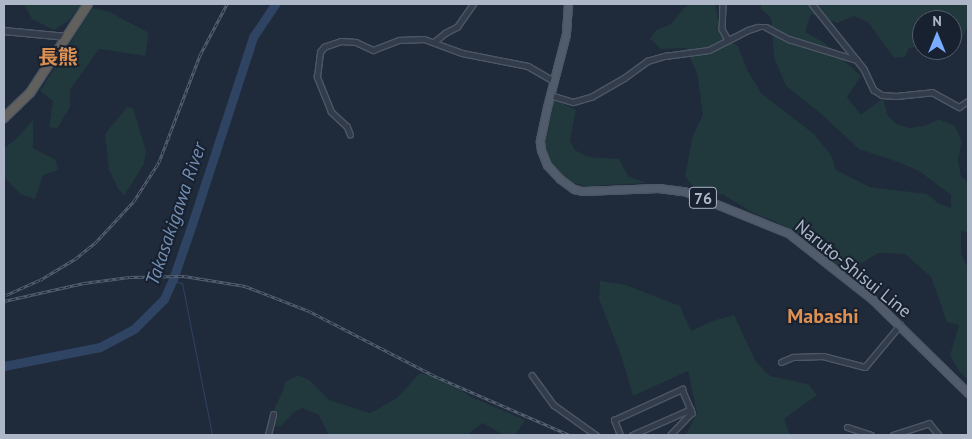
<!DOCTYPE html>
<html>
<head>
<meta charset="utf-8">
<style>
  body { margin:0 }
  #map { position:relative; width:972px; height:439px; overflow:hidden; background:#1f2a3b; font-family:"PT Sans","Noto Sans JP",sans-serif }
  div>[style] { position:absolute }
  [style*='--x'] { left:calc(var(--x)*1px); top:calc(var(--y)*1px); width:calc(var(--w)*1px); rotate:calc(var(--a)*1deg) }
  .green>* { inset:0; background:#21383c }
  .stream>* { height:1px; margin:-0.5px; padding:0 0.5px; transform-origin:0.5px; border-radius:0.5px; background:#2f4362 }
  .river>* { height:9px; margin:-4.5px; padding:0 4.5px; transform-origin:4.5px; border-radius:4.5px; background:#2f4362 }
  .roads { filter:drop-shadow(1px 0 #4d5765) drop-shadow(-1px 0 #4d5765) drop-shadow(0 1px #4d5765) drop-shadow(0 -1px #4d5765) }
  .minor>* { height:4.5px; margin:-2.25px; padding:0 2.25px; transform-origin:2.25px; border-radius:2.25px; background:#333c4b }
  .tertiary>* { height:5.5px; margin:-2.75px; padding:0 2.75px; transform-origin:2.75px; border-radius:2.75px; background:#333c4b }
  .primary>* { height:7px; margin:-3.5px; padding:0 3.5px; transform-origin:3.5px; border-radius:3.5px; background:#505b6b }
  .trunk>* { height:8px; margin:-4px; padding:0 4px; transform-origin:4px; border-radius:4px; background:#61605d }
  .rail>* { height:3px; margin-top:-1.5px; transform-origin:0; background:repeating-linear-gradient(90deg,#18212f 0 4px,#546072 0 8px); box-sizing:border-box; border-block:1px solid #546072 }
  span { translate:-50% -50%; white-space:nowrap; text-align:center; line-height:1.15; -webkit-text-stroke:4px #18212f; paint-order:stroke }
  .shield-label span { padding:1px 4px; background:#18212f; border:1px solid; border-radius:4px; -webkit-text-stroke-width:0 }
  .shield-label { font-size:16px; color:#adb7c7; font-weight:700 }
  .street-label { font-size:18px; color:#adb7c7 }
  .water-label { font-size:19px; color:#728db2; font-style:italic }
  .quarter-label { font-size:20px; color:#dd9052; font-weight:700 }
  .frame { position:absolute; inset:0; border:5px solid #adb7c7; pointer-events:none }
  .north { position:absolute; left:912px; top:10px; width:50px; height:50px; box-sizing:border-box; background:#18212f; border:1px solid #545d6c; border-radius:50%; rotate:0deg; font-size:14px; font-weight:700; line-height:20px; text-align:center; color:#adb7c7 }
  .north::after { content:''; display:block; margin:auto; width:18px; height:22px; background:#7aacff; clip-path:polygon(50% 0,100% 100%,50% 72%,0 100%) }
</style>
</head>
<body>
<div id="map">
  <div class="green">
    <i style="clip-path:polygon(24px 4px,82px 4px,70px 20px,54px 30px,32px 19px)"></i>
    <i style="clip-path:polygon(690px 4px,715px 4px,722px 37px,738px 46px,747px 70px,762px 94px,814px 134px,831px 155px,836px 170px,870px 187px,927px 194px,938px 203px,951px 208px,951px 195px,919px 171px,898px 162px,859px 149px,820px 113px,786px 86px,774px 58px,771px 18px,761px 9px,761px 4px,968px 4px,968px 26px,960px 44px,952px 47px,952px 20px,922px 20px,922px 46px,909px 48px,905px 57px,894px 58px,868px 22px,854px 16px,837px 23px,811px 14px,805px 32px,826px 44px,861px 76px,847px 97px,861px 115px,883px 98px,887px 114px,896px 124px,910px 128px,927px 125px,939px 119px,955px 126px,962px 142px,958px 160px,961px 176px,968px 182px,968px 233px,961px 230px,961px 253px,968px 268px,968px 380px,959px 371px,950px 355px,959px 325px,947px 322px,931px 277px,905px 254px,878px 253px,846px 273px,804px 237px,776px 222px,753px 213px,724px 195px,694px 188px,685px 176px,693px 135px,703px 115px,697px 73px,685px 48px,661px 49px,650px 39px,656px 30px,671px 24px,684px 8px)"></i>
    <i style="clip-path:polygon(92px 8px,108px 11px,149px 33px,145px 56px,99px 49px,70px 90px,70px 107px,57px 129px,49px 127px,53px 101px,40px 91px)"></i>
    <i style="clip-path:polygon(551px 98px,576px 110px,570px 140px,575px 150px,588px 157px,619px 159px,628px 176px,646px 183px,586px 186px,570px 182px,560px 174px,550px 162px,543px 146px)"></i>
    <i style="clip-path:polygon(127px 107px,133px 108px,146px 151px,144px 164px,124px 196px,118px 189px,109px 170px,105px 134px)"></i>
    <i style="clip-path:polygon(33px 120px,33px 148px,56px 160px,58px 170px,43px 175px,35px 199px,20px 194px,4px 177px,4px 148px,15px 140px)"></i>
    <i style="clip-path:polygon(600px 281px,623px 284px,680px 306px,691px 331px,712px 321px,734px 315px,756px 362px,770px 376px,808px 384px,817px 395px,784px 419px,790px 435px,686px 435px,697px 413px,688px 371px,633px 396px,621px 355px,599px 299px)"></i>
    <i style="clip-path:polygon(420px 373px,443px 378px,471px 397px,525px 420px,515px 435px,504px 435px,482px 423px,467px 435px,329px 435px,319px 415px,302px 408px,294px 412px,280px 427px,267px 423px,282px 393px,285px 382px,298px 375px,309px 380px,329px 400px,370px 413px,397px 398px)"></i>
  </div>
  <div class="stream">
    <i style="--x:172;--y:281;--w:10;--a:11"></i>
    <i style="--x:182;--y:283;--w:155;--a:78.8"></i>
  </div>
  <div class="river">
    <i style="--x:4;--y:366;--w:98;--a:-11.2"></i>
    <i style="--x:100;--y:347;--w:40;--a:-28"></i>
    <i style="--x:135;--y:328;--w:41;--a:-45"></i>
    <i style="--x:164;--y:299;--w:22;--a:-66"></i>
    <i style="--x:173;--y:279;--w:58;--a:-70.9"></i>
    <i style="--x:192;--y:224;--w:197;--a:-71.9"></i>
    <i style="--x:253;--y:37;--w:40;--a:-56"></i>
  </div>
  <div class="roads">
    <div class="minor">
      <i style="--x:723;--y:4;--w:25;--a:92"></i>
      <i style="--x:722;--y:29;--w:13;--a:61"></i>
      <i style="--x:812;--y:4;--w:83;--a:51.3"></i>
      <i style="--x:864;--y:69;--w:23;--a:65"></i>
      <i style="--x:874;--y:90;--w:9;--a:32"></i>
      <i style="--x:882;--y:95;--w:14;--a:4"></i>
      <i style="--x:896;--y:96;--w:36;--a:-6"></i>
      <i style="--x:932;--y:92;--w:31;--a:29"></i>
      <i style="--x:959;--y:107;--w:11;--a:-34"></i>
      <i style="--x:434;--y:42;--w:14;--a:-39"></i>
      <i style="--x:445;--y:33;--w:13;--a:-27"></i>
      <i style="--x:457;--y:27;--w:28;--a:-55"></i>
      <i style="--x:550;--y:95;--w:24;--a:17"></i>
      <i style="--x:573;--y:102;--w:19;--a:-16"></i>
      <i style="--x:591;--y:97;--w:38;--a:-30"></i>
      <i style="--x:624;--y:78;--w:29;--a:-36"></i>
      <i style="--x:647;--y:61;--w:19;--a:-16"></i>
      <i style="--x:665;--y:56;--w:44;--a:-7.8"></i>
      <i style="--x:709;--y:50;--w:44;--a:-27.1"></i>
      <i style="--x:748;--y:30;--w:10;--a:-17"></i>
      <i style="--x:758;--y:27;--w:8;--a:0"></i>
      <i style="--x:766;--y:27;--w:26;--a:28"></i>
      <i style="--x:789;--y:39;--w:71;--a:17.2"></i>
      <i style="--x:350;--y:135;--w:9;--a:-111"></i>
      <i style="--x:347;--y:127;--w:22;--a:-137"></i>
      <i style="--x:331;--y:112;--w:38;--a:-112"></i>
      <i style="--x:317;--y:77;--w:25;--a:-83"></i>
      <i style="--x:320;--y:52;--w:6;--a:-51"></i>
      <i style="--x:324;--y:47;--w:18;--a:-19"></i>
      <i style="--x:341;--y:41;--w:15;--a:4"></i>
      <i style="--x:356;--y:42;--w:19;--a:25"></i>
      <i style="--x:373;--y:50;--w:28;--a:-21"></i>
      <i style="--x:399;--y:40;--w:25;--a:-2"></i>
      <i style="--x:424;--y:39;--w:40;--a:20.2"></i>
      <i style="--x:462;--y:53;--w:67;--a:11.1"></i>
      <i style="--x:528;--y:66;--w:30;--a:30"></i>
      <i style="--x:781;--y:362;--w:13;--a:-23"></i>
      <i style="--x:793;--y:357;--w:30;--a:-2"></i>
      <i style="--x:823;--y:356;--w:43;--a:14.7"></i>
      <i style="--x:865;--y:367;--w:55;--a:-50.2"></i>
      <i style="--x:532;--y:375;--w:37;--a:54"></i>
      <i style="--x:554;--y:405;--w:52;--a:35.5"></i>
      <i style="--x:847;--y:427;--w:25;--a:18"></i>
      <i style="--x:268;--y:435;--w:21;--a:-76"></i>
      <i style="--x:620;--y:435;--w:16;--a:-112"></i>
      <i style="--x:614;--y:420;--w:75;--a:-24.5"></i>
      <i style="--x:682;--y:389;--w:26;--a:67"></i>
      <i style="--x:692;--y:413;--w:30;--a:134"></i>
      <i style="--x:632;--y:435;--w:64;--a:-23.8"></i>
      <i style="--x:893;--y:435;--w:38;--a:-18"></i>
      <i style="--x:929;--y:423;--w:16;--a:50"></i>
    </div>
    <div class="tertiary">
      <i style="--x:4;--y:31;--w:63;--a:5.4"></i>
    </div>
    <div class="primary">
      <i style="--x:568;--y:4;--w:30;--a:94"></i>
      <i style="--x:566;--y:34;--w:75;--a:104.6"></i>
      <i style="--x:547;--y:107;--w:35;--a:102"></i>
      <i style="--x:540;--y:141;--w:9;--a:84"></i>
      <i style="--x:541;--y:150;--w:16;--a:68"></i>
      <i style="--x:547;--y:165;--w:19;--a:47"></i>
      <i style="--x:560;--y:179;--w:17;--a:36"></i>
      <i style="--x:574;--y:189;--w:8;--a:14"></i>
      <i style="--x:582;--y:191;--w:76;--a:-2.3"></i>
      <i style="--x:658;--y:188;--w:26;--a:7"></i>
      <i style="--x:684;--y:191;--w:112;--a:22"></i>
      <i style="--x:788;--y:233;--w:107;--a:38.2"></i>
      <i style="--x:872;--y:299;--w:134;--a:44.4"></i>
    </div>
    <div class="trunk">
      <i style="--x:4;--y:118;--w:36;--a:-44"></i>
      <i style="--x:30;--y:93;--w:106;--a:-56.9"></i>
    </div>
  </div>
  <div class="rail">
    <i style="--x:6;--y:295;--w:37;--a:-24"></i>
    <i style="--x:40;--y:280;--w:41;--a:-31"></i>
    <i style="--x:75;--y:259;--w:26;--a:-39"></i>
    <i style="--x:95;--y:243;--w:57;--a:-47.1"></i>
    <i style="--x:134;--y:201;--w:46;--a:-57.3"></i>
    <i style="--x:159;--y:162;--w:115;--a:-69"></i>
    <i style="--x:200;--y:55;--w:58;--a:-62.1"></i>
    <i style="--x:4;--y:301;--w:82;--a:-12.7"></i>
    <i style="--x:84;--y:283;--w:46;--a:-7.4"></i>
    <i style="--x:130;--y:277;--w:54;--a:-1.1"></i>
    <i style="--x:184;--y:276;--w:62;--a:9.3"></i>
    <i style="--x:245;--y:286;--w:69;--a:21.3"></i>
    <i style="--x:309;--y:311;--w:144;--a:27.3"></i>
    <i style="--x:437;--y:377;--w:145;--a:23.6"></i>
  </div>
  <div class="shield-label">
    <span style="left:703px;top:198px">76</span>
  </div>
  <div class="street-label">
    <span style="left:853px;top:269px;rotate:39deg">Naruto-Shisui Line</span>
  </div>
  <div class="water-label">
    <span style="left:176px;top:214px;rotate:-71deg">Takasakigawa River</span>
  </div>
  <div class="quarter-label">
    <span style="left:58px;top:57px">長熊</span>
    <span style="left:823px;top:316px">Mabashi</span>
  </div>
  <div class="frame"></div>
  <div class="north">N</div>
</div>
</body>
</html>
